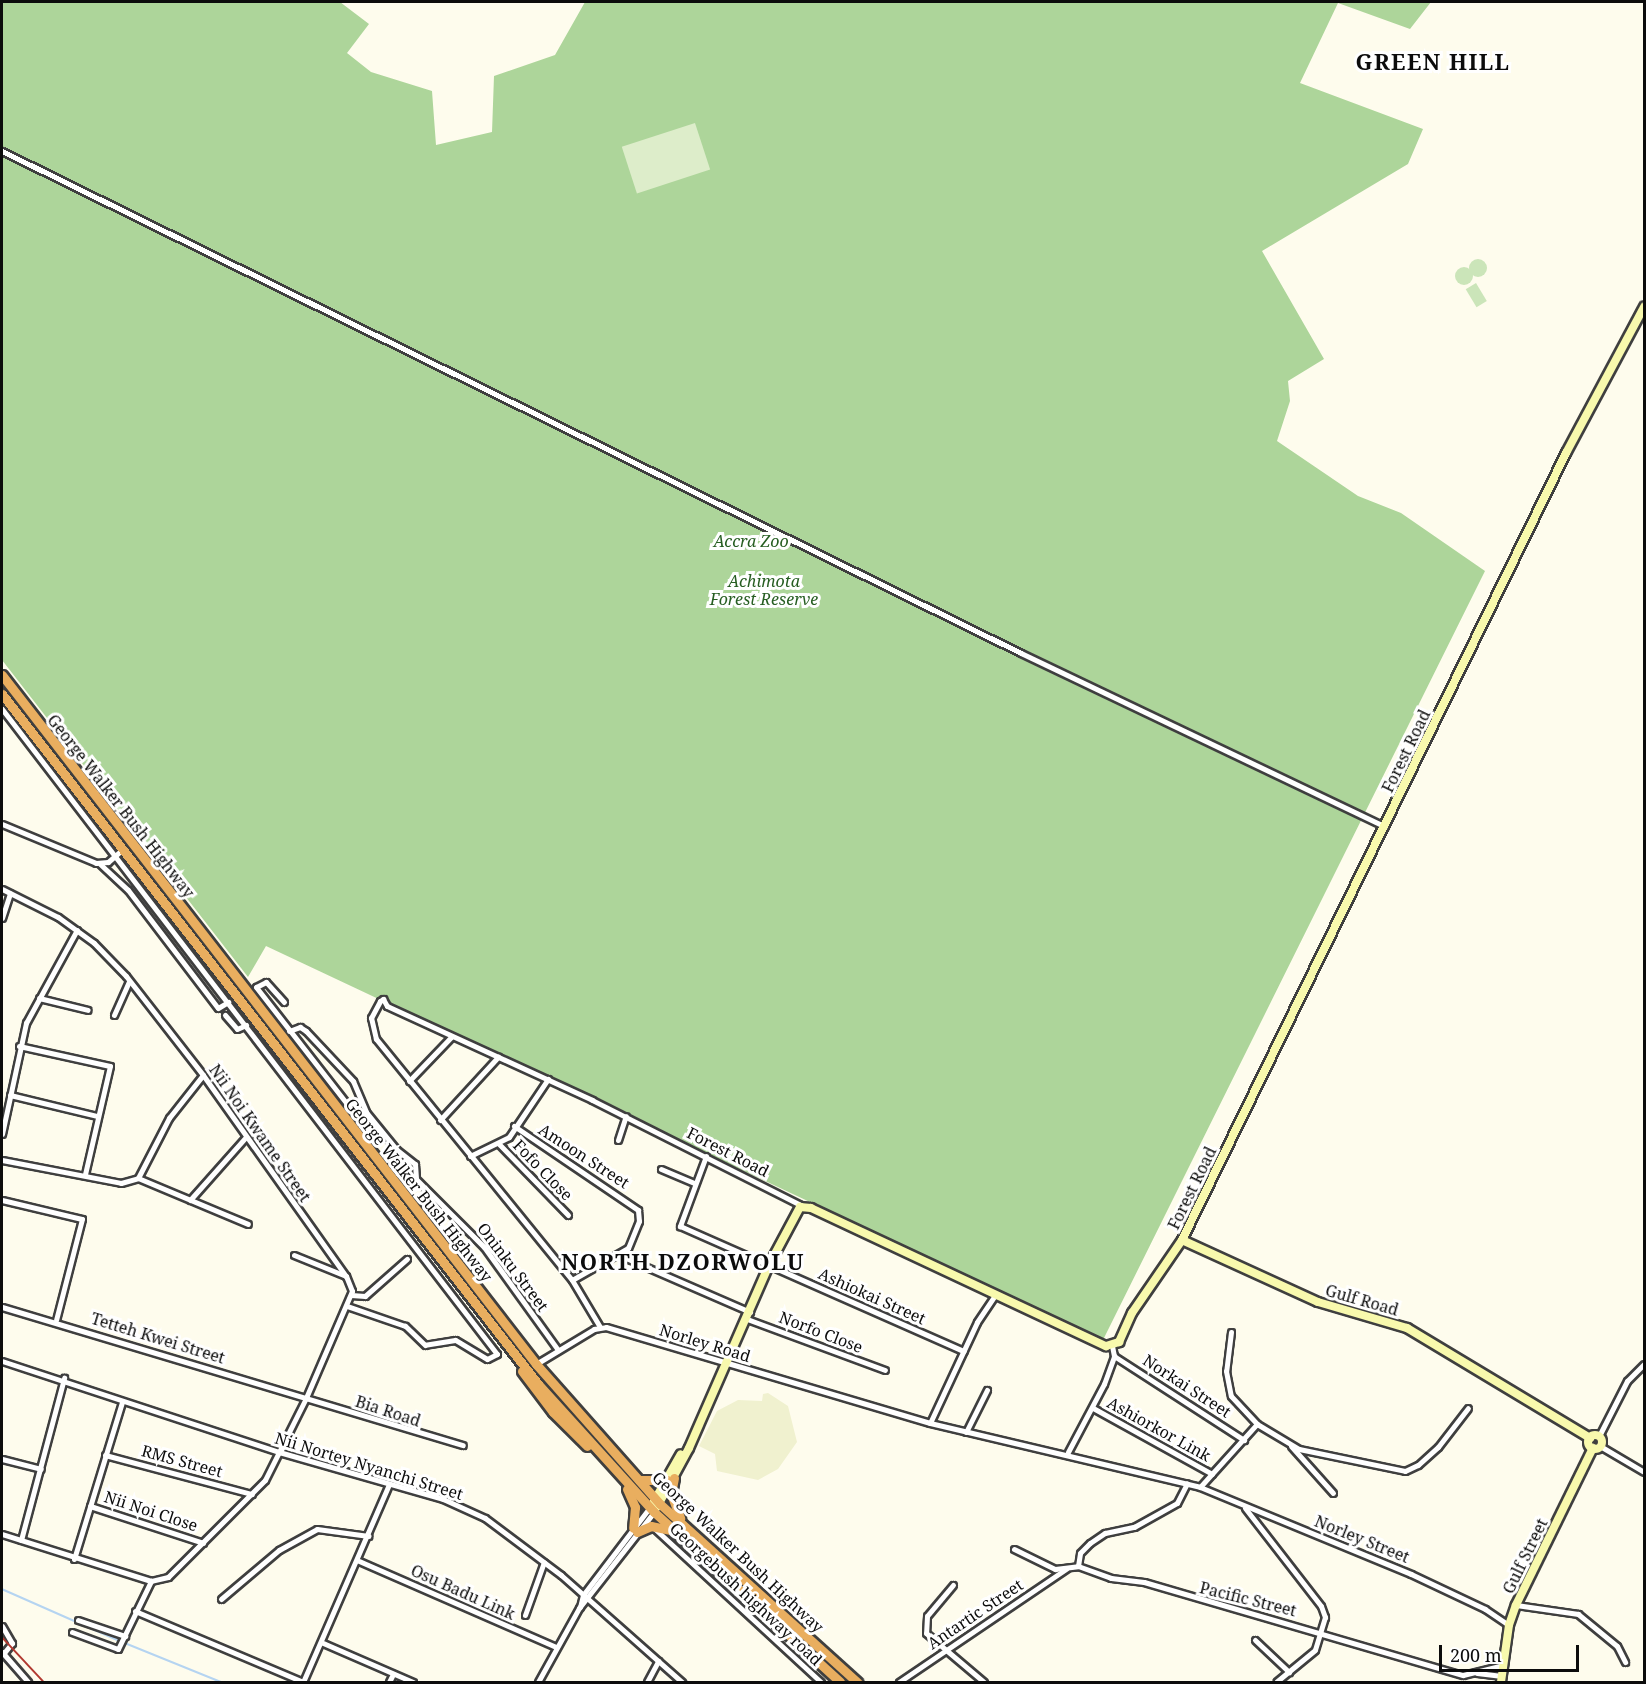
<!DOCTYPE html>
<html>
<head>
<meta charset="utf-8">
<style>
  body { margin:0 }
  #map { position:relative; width:1646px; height:1684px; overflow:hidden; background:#fefced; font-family:"Noto Serif",serif }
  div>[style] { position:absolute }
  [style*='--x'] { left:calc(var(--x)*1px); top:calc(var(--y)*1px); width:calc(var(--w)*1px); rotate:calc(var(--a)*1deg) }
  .farmland>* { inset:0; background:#f0f1cf }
  .green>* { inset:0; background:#cbe5b9; transform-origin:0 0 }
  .round { border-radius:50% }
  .forest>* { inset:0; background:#add59a }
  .pitch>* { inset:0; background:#ddedca; transform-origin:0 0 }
  .stream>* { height:1.5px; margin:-0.75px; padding:0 0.75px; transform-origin:0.75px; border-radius:0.75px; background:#b5d4f1 }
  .roads { filter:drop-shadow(2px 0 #3f3f3f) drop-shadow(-2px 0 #3f3f3f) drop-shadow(0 2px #3f3f3f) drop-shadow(0 -2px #3f3f3f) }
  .street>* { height:5px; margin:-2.5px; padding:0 2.5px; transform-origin:2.5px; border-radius:2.5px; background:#fff }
  .secondary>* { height:8px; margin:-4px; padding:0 4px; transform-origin:4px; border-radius:4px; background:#f8f9ad }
  .secondary>.ring { margin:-4px; padding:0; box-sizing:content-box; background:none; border:8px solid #f8f9ad; border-radius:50% }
  .highway>* { height:9px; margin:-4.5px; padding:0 4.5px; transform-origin:4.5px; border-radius:4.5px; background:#e9ae5f }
  .rail>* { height:1.5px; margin:-0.75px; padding:0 0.75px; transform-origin:0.75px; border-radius:0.75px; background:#b1382f }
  span { translate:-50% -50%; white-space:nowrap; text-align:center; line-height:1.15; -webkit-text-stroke:6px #fff; paint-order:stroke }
  .park-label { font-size:16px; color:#275e22; font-style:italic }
  .street-label { font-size:16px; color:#0c0c0c }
  .district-label { font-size:22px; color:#0c0c0c; font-weight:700; letter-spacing:1.5px }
  .frame { position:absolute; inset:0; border:3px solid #0c0c0c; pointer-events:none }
  .scale { position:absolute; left:1439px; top:1645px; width:140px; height:27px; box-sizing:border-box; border:3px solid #0c0c0c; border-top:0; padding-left:8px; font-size:18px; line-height:21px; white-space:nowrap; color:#0c0c0c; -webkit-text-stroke:4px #fff; paint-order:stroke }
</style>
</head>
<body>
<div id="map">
  <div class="farmland">
    <i style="clip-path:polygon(768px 1393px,788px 1406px,797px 1442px,778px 1469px,758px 1480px,717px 1471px,715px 1454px,699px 1446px,717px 1411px,738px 1400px,762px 1401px,763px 1394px)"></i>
  </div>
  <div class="green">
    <i class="round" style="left:1469px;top:259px;width:18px;height:18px"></i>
    <i class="round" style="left:1455px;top:267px;width:18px;height:18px"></i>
    <i style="left:1476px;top:283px;width:21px;height:12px;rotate:59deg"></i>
  </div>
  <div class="forest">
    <i style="clip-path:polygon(2px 2px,340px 2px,369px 24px,347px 53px,371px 72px,432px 91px,436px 145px,492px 132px,494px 76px,555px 55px,585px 2px,1431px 2px,1410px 29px,1338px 3px,1300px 83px,1423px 129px,1408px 164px,1262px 251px,1324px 359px,1288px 381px,1290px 401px,1277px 441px,1358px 496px,1401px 513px,1485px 571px,1103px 1340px,266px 946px,248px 977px,2px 660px)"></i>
  </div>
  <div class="pitch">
    <i style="left:695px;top:123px;width:49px;height:77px;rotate:72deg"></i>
  </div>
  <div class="stream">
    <i style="--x:2;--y:1589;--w:129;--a:23.8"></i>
    <i style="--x:125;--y:1643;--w:104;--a:22.1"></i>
  </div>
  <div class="roads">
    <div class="street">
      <i style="--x:2;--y:151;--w:1136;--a:26.23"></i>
      <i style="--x:1021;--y:653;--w:403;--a:25.5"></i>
      <i style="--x:2;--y:709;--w:813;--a:52.5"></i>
      <i style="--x:497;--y:1354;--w:11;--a:153"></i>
      <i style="--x:487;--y:1359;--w:37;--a:-149"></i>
      <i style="--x:455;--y:1340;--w:30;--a:171"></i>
      <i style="--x:425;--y:1345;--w:28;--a:-136"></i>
      <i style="--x:405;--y:1326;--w:61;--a:-161"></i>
      <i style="--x:2;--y:824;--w:102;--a:22.5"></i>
      <i style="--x:96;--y:863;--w:12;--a:-5"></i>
      <i style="--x:108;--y:862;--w:20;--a:-41"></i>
      <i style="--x:100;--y:864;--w:38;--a:43"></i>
      <i style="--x:128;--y:890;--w:148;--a:52.7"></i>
      <i style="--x:218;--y:1008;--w:12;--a:-31"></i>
      <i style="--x:2;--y:889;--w:63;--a:26.6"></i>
      <i style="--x:58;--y:917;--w:44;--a:35.8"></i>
      <i style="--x:94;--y:943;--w:46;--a:45.9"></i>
      <i style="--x:126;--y:976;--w:125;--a:52.1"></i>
      <i style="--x:203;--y:1075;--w:247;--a:54.6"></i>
      <i style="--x:346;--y:1276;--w:16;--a:68"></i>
      <i style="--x:352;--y:1291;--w:116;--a:113.3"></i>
      <i style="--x:306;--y:1398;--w:92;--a:116.6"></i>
      <i style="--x:265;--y:1480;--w:137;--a:135"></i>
      <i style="--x:168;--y:1577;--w:17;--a:167"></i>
      <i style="--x:151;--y:1581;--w:156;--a:-162.5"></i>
      <i style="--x:2;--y:918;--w:26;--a:-72"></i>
      <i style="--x:39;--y:998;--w:50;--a:13.8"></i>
      <i style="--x:284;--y:1002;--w:27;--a:-132"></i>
      <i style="--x:266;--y:982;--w:11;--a:153"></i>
      <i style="--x:256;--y:987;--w:166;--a:52.1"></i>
      <i style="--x:114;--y:1015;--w:37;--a:-66"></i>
      <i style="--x:225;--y:1015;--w:18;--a:49"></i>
      <i style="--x:237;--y:1029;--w:10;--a:-24"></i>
      <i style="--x:289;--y:1031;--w:12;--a:-20"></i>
      <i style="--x:300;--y:1027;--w:7;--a:34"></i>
      <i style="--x:306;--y:1031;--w:69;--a:46.8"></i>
      <i style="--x:353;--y:1081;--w:34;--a:67"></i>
      <i style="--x:366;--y:1112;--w:49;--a:50.8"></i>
      <i style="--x:397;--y:1150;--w:23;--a:38"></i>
      <i style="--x:415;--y:1164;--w:15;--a:86"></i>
      <i style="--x:416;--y:1179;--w:96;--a:45"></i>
      <i style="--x:484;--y:1247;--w:127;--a:54.3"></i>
      <i style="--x:19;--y:1046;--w:93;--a:12.4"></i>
      <i style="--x:110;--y:1066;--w:111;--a:103"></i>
      <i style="--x:409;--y:1081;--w:61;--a:-46.3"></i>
      <i style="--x:10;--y:1095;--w:89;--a:13.6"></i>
      <i style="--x:440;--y:1120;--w:86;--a:-47.4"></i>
      <i style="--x:514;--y:1126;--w:150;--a:34.1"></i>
      <i style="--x:638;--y:1210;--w:11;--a:85"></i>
      <i style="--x:639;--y:1221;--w:29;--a:112"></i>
      <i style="--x:628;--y:1248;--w:64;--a:150.3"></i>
      <i style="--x:2;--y:1134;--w:114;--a:-77.8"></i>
      <i style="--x:26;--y:1023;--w:106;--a:-61.3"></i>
      <i style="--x:618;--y:1140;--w:25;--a:-72"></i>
      <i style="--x:499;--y:1144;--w:99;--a:45.8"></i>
      <i style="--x:470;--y:1156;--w:43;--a:-26"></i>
      <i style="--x:509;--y:1137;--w:70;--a:-56.1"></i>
      <i style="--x:706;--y:1156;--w:75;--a:110.4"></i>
      <i style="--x:680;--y:1226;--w:310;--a:23.8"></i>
      <i style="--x:2;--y:1160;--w:121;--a:10.9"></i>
      <i style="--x:121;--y:1183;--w:18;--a:-16"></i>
      <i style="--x:138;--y:1178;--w:119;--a:22.7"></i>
      <i style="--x:661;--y:1169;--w:36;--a:23"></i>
      <i style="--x:138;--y:1178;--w:68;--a:-62.7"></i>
      <i style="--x:169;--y:1118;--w:55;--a:-51.7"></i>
      <i style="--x:2;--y:1200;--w:82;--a:13.4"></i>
      <i style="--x:82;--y:1219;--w:104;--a:104.4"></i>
      <i style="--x:190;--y:1200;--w:84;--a:-48.4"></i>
      <i style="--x:294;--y:1255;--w:56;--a:22"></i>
      <i style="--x:619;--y:1255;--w:143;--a:23.5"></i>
      <i style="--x:351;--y:1295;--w:14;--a:4"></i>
      <i style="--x:365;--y:1296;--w:56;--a:-41.4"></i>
      <i style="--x:2;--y:1307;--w:481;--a:16.7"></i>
      <i style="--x:747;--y:1319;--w:147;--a:20.3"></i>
      <i style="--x:600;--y:1327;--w:55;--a:-120.8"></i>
      <i style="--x:572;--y:1280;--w:311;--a:-129.1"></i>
      <i style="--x:376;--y:1039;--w:22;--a:-103"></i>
      <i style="--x:371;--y:1018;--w:19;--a:-62"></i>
      <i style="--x:380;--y:1001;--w:4;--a:-34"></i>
      <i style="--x:383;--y:999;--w:8;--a:60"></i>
      <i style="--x:387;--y:1006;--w:226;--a:24.6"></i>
      <i style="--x:592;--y:1100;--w:236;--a:26.7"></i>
      <i style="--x:1231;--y:1332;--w:39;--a:97"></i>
      <i style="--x:1226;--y:1371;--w:25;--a:79"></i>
      <i style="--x:1231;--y:1396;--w:38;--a:47"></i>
      <i style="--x:1257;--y:1424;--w:49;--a:30.8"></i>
      <i style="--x:1299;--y:1449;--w:108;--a:11.7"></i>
      <i style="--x:1405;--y:1471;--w:14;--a:-25"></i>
      <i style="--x:1418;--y:1465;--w:27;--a:-42"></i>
      <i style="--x:1438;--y:1447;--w:49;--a:-52.4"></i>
      <i style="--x:1114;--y:1356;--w:155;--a:32.9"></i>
      <i style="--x:2;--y:1361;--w:292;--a:18.2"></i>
      <i style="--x:279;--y:1452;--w:171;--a:16"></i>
      <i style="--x:443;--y:1499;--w:46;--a:24.3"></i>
      <i style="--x:485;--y:1518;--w:95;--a:36.9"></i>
      <i style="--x:561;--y:1575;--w:162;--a:41.5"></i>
      <i style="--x:536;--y:1364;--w:68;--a:-31.1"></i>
      <i style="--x:594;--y:1329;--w:12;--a:-9"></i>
      <i style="--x:606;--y:1327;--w:338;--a:16.5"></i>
      <i style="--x:930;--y:1423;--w:277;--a:13.3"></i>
      <i style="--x:1200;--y:1487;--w:228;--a:22.4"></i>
      <i style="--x:1411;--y:1574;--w:82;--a:25.3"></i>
      <i style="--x:1485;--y:1609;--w:29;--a:34"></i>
      <i style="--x:1093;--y:1408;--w:136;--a:29"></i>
      <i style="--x:930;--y:1423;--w:111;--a:-65"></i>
      <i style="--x:977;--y:1322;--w:32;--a:-56"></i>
      <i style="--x:966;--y:1432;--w:47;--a:-63.4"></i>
      <i style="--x:1599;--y:1436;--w:62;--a:-63"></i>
      <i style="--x:1627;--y:1381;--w:24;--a:-45"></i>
      <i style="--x:1291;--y:1446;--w:63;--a:48.2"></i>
      <i style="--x:1600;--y:1446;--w:51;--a:30.6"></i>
      <i style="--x:1068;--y:1452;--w:77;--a:-62.1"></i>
      <i style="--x:1104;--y:1384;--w:30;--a:-70"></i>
      <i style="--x:1114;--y:1356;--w:10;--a:-101"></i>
      <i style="--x:105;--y:1455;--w:152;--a:14.9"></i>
      <i style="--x:2;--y:1459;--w:40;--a:14.4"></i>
      <i style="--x:1200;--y:1487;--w:85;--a:-47.9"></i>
      <i style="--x:90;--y:1506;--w:119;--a:18.1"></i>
      <i style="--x:1245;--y:1508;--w:124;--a:52.2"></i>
      <i style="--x:1321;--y:1606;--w:12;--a:70"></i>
      <i style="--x:1325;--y:1617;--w:34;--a:107"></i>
      <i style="--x:1315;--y:1650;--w:50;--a:140.6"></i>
      <i style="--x:655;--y:1529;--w:226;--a:42.7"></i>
      <i style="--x:21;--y:1540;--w:168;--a:-75.1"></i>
      <i style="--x:1014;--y:1549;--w:46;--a:26"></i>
      <i style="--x:1055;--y:1569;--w:23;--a:-7"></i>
      <i style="--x:1078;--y:1566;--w:35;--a:20"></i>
      <i style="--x:1111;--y:1578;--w:33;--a:7"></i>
      <i style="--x:1144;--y:1582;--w:332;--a:16.3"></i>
      <i style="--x:1463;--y:1675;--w:41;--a:-14"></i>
      <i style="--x:74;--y:1559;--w:164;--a:-73"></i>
      <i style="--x:359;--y:1561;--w:215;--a:23.6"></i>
      <i style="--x:1078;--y:1566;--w:13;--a:-81"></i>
      <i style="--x:1080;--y:1553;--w:14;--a:-45"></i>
      <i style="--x:1090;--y:1543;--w:18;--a:-34"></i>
      <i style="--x:1105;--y:1533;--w:30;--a:-12"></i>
      <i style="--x:1134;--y:1527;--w:49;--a:-29.2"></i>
      <i style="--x:1177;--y:1503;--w:22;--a:-63"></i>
      <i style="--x:953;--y:1585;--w:40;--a:130"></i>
      <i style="--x:927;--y:1616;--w:17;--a:93"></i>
      <i style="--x:926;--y:1633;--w:76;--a:40.2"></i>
      <i style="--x:221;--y:1599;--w:76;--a:-40.2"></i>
      <i style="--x:279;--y:1550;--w:43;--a:-28.9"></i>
      <i style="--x:317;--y:1529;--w:52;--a:7.7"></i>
      <i style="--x:1516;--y:1605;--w:63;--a:8.3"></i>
      <i style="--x:1578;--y:1614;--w:50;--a:39.4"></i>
      <i style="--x:1617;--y:1646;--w:18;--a:63"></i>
      <i style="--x:580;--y:1607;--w:12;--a:-76"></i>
      <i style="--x:583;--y:1595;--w:111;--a:-52.7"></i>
      <i style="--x:135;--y:1611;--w:182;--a:22.9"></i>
      <i style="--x:525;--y:1615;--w:56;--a:-70.3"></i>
      <i style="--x:78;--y:1620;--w:50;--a:18.8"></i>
      <i style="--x:2;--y:1626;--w:20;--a:60"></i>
      <i style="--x:12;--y:1643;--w:14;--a:129"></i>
      <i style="--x:72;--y:1632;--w:49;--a:20.3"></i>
      <i style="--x:118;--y:1649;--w:76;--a:-64.1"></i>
      <i style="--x:1255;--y:1640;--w:47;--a:43.3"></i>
      <i style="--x:323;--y:1643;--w:98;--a:23.4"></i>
      <i style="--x:2;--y:1652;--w:40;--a:49"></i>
      <i style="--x:1477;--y:1673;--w:25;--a:7"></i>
      <i style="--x:303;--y:1682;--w:216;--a:-66.5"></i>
      <i style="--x:389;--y:1682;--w:9;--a:-63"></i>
      <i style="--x:538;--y:1682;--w:85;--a:-61"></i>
      <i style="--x:579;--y:1608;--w:122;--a:-52"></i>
      <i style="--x:647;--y:1682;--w:24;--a:-62"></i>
      <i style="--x:899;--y:1682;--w:202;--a:-34.1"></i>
    </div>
    <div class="secondary">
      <i style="--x:1182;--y:1240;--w:149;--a:24.5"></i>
      <i style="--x:1318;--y:1302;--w:93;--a:16.3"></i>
      <i style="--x:1407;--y:1328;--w:214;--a:31"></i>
      <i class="ring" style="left:1588px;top:1435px;width:6px;height:6px"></i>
      <i style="--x:653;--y:1503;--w:56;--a:-60.3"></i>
      <i style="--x:657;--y:1507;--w:67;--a:-61.5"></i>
      <i style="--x:689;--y:1448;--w:200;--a:-66.4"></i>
      <i style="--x:769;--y:1265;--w:66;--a:-61.9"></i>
      <i style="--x:800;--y:1207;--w:11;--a:5"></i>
      <i style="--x:811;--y:1208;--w:326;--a:25.1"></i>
      <i style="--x:1106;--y:1346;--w:14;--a:-17"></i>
      <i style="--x:1119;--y:1342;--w:32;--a:-66"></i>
      <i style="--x:1132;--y:1313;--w:88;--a:-55.6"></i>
      <i style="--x:1182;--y:1240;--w:876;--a:-63.99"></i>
      <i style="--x:1566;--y:453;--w:166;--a:-61.9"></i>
      <i style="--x:1501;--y:1682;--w:58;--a:-82"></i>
      <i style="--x:1509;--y:1625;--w:21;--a:-71"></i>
      <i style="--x:1516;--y:1605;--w:175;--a:-63.9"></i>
    </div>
    <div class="highway">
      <i style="--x:2;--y:675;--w:872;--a:52.22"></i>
      <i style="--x:536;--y:1364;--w:187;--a:48.5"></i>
      <i style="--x:660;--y:1504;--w:266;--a:42.1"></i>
      <i style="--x:2;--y:694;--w:874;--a:52.16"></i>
      <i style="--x:538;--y:1384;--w:173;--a:47.8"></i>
      <i style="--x:654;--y:1512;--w:252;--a:42.4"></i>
      <i style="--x:522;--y:1371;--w:51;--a:52.9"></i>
      <i style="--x:553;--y:1412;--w:48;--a:45"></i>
      <i style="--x:674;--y:1478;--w:16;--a:101"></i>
      <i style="--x:671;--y:1494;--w:26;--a:69"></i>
      <i style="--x:639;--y:1480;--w:28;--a:0"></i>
      <i style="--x:627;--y:1489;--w:20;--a:66"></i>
      <i style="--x:635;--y:1507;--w:21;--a:95"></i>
      <i style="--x:637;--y:1532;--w:15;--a:-23"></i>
      <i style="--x:651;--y:1526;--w:19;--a:12"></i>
    </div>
  </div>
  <div class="rail">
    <i style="--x:2;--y:1637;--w:62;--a:47"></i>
  </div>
  <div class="park-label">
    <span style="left:751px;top:541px">Accra Zoo</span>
    <span style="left:764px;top:590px">Achimota<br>Forest Reserve</span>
  </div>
  <div class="street-label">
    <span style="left:1406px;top:751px;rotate:-64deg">Forest Road</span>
    <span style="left:121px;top:806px;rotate:52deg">George Walker Bush Highway</span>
    <span style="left:260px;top:1133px;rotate:55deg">Nii Noi Kwame Street</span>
    <span style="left:728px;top:1152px;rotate:27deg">Forest Road</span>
    <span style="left:584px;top:1156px;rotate:33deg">Amoon Street</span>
    <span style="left:543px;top:1170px;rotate:46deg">Fofo Close</span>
    <span style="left:1192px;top:1188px;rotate:-64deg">Forest Road</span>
    <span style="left:419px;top:1190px;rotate:52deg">George Walker Bush Highway</span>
    <span style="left:513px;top:1267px;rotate:53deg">Oninku Street</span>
    <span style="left:872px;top:1296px;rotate:24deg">Ashiokai Street</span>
    <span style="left:1362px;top:1300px;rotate:16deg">Gulf Road</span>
    <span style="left:821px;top:1332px;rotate:21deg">Norfo Close</span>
    <span style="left:158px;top:1338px;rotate:17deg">Tetteh Kwei Street</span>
    <span style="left:705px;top:1343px;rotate:17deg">Norley Road</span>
    <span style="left:1187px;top:1386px;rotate:33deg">Norkai Street</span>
    <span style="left:388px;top:1411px;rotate:18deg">Bia Road</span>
    <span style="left:1159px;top:1429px;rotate:29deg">Ashiorkor Link</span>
    <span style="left:182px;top:1461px;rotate:15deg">RMS Street</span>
    <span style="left:369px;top:1466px;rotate:17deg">Nii Nortey Nyanchi Street</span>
    <span style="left:151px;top:1511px;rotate:18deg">Nii Noi Close</span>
    <span style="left:1362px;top:1539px;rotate:22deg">Norley Street</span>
    <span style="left:738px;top:1552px;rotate:43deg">George Walker Bush Highway</span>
    <span style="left:1525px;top:1556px;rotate:-64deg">Gulf Street</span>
    <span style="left:463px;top:1592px;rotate:24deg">Osu Badu Link</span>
    <span style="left:746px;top:1594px;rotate:43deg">Georgebush highway road</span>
    <span style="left:1248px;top:1599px;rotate:14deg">Pacific Street</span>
    <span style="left:975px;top:1614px;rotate:-34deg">Antartic Street</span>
  </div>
  <div class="district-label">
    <span style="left:1433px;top:62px">GREEN HILL</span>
    <span style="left:683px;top:1262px">NORTH DZORWOLU</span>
  </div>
  <div class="frame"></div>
  <div class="scale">200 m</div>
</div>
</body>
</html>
